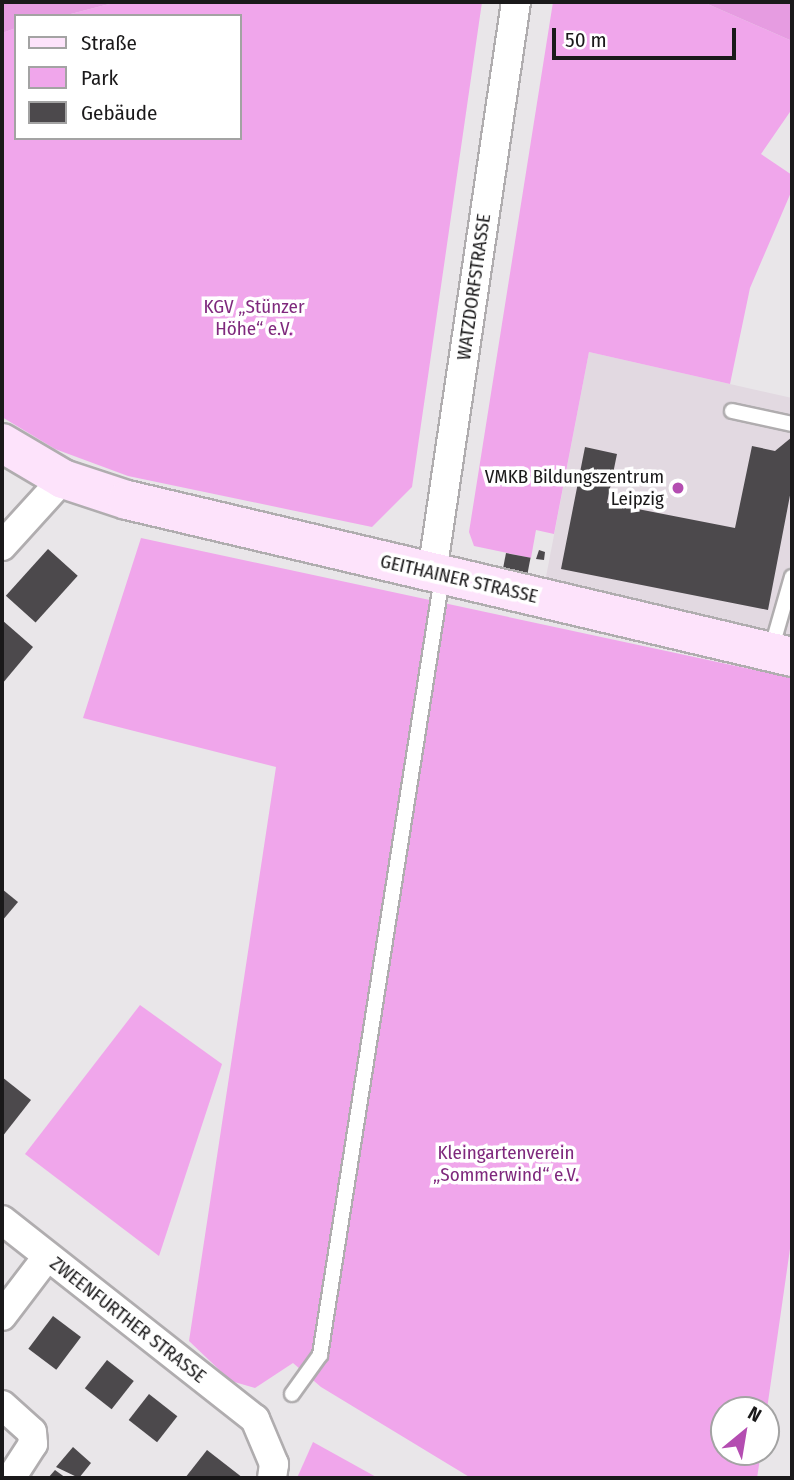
<!DOCTYPE html>
<html>
<head>
<meta charset="utf-8">
<style>
  body { margin:0 }
  #map { position:relative; width:794px; height:1480px; overflow:hidden; background:#e9e6e9; font-family:"Fira Sans Condensed",sans-serif }
  div>[style] { position:absolute }
  [style*='--x'] { left:calc(var(--x)*1px); top:calc(var(--y)*1px); width:calc(var(--w)*1px); rotate:calc(var(--a)*1deg) }
  .built>* { inset:0; background:#e2d9e1 }
  .green>* { inset:0; background:#f0a6eb }
  .forest>* { inset:0; background:#e69ce1 }
  .building>* { inset:0; background:#4c494c; transform-origin:0 0 }
  .roads { filter:drop-shadow(2px 0 #b0adaf) drop-shadow(-2px 0 #b0adaf) drop-shadow(0 2px #b0adaf) drop-shadow(0 -2px #b0adaf) }
  .lane>* { height:14px; margin:-7px; padding:0 7px; transform-origin:7px; border-radius:7px; background:#fff }
  .street>* { height:28px; margin:-14px; padding:0 14px; transform-origin:14px; border-radius:14px; background:#fff }
  .secondary>* { height:38px; margin:-19px; padding:0 19px; transform-origin:19px; border-radius:19px; background:#fde3fb }
  .dots>* { width:19px; height:19px; translate:-50% -50%; box-sizing:border-box; border:4px solid #fff; border-radius:50% }
  span { translate:-50% -50%; white-space:nowrap; text-align:center; line-height:1.15; -webkit-text-stroke:7px #fff; paint-order:stroke }
  .street-label { font-size:19px; color:#1a191a }
  .park-label { font-size:19px; color:#7f297d }
  .poi-label { font-size:19px; color:#1a191a }
  .right { translate:-100% -50%; text-align:right }
  .frame { position:absolute; inset:0; border:4px solid #1a191a; pointer-events:none }
  .legend { position:absolute; left:14px; top:14px; width:228px; height:126px; box-sizing:border-box; background:#fff; border:2px solid #a3a3a3; margin:0; padding:9px 12px; list-style:none; font-size:21px; color:#1a191a }
  .legend li { display:flex; align-items:center; gap:14px; height:35px }
  .legend b { width:35px; border:2px solid #a3a3a3 }
  .north { position:absolute; left:710px; top:1396px; width:70px; height:70px; box-sizing:border-box; background:#fff; border:2px solid #a3a3a3; border-radius:50%; rotate:30deg; font-size:19px; font-weight:700; line-height:28px; text-align:center; color:#1a191a }
  .north::after { content:''; display:block; margin:auto; width:24px; height:32px; background:#b44db1; clip-path:polygon(50% 0,100% 100%,50% 72%,0 100%) }
  .scale { position:absolute; left:552px; top:28px; width:184px; height:32px; box-sizing:border-box; border:4px solid #1a191a; border-top:0; padding-left:9px; font-size:21px; line-height:24px; white-space:nowrap; color:#1a191a; -webkit-text-stroke:5px #fff; paint-order:stroke }
</style>
</head>
<body>
<div id="map">
  <div class="built">
    <i style="clip-path:polygon(589px 352px,792px 398px,792px 636px,546px 577px)"></i>
  </div>
  <div class="green">
    <i style="clip-path:polygon(117px 2px,482px 2px,412px 487px,372px 527px,128px 476px,55px 449px,2px 417px,2px 33px,16px 28px,16px 138px,240px 138px,240px 16px,63px 16px)"></i>
    <i style="clip-path:polygon(553px 2px,703px 2px,792px 41px,792px 109px,761px 154px,792px 175px,792px 190px,750px 288px,730px 384px,589px 352px,554px 534px,536px 530px,531px 558px,474px 546px,469px 532px)"></i>
    <i style="clip-path:polygon(141px 538px,792px 678px,792px 1235px,766px 1416px,766px 1410px,724px 1410px,724px 1452px,761px 1452px,757px 1478px,471px 1478px,321px 1387px,293px 1363px,255px 1388px,231px 1381px,189px 1341px,276px 767px,83px 718px)"></i>
    <i style="clip-path:polygon(140px 1005px,222px 1064px,159px 1256px,25px 1154px)"></i>
    <i style="clip-path:polygon(313px 1442px,378px 1478px,297px 1478px)"></i>
  </div>
  <div class="forest">
    <i style="clip-path:polygon(2px 2px,117px 2px,63px 16px,16px 16px,16px 28px,2px 33px)"></i>
    <i style="clip-path:polygon(703px 2px,792px 2px,792px 41px)"></i>
  </div>
  <div class="building">
    <i style="clip-path:polygon(792px 437px,792px 485px,768px 610px,561px 569px,585px 447px,617px 454px,607px 503px,735px 528px,752px 446px,775px 451px)"></i>
    <i style="left:48px;top:549px;width:40px;height:63px;rotate:42deg"></i>
    <i style="clip-path:polygon(539px 550px,545px 552px,544px 560px,536px 559px)"></i>
    <i style="left:506px;top:553px;width:25px;height:19px;rotate:11deg"></i>
    <i style="clip-path:polygon(2px 620px,33px 647px,2px 684px)"></i>
    <i style="clip-path:polygon(2px 889px,18px 902px,2px 921px)"></i>
    <i style="clip-path:polygon(2px 1077px,31px 1100px,2px 1137px)"></i>
    <i style="left:53px;top:1316px;width:35px;height:41px;rotate:37deg"></i>
    <i style="left:107px;top:1360px;width:34px;height:36px;rotate:38deg"></i>
    <i style="left:149px;top:1394px;width:36px;height:33px;rotate:38deg"></i>
    <i style="clip-path:polygon(73px 1447px,91px 1463px,79px 1478px,56px 1467px)"></i>
    <i style="clip-path:polygon(207px 1450px,243px 1478px,185px 1478px)"></i>
    <i style="clip-path:polygon(55px 1470px,66px 1478px,48px 1478px)"></i>
  </div>
  <div class="roads">
    <div class="lane">
      <i style="--x:732;--y:411;--w:61;--a:12.2"></i>
      <i style="--x:771;--y:650;--w:76;--a:-74"></i>
      <i style="--x:292;--y:1394;--w:48;--a:-54.3"></i>
      <i style="--x:320;--y:1355;--w:787;--a:-81.08"></i>
    </div>
    <div class="street">
      <i style="--x:2;--y:546;--w:91;--a:-47.7"></i>
      <i style="--x:432;--y:573;--w:577;--a:-81.63"></i>
      <i style="--x:2;--y:1220;--w:322;--a:38.2"></i>
      <i style="--x:255;--y:1419;--w:49;--a:67.1"></i>
      <i style="--x:274;--y:1464;--w:14;--a:98"></i>
      <i style="--x:2;--y:1316;--w:74;--a:-52.7"></i>
      <i style="--x:2;--y:1405;--w:40;--a:42"></i>
      <i style="--x:32;--y:1432;--w:12;--a:85"></i>
      <i style="--x:33;--y:1444;--w:40;--a:122.9"></i>
    </div>
    <div class="secondary">
      <i style="--x:2;--y:443;--w:71;--a:30.5"></i>
      <i style="--x:63;--y:479;--w:67;--a:18.2"></i>
      <i style="--x:127;--y:500;--w:683;--a:13.28"></i>
    </div>
  </div>
  <div class="dots">
    <i style="left:678px;top:488px;background:#b44db1"></i>
  </div>
  <div class="street-label">
    <span style="left:474px;top:287px;rotate:-82deg">WATZDORFSTRASSE</span>
    <span style="left:459px;top:579px;rotate:13deg">GEITHAINER STRASSE</span>
    <span style="left:128px;top:1320px;rotate:38deg">ZWEENFURTHER STRASSE</span>
  </div>
  <div class="park-label">
    <span style="left:254px;top:318px">KGV „Stünzer<br>Höhe“ e.V.</span>
    <span style="left:506px;top:1164px">Kleingartenverein<br>„Sommerwind“ e.V.</span>
  </div>
  <div class="poi-label">
    <span class="right" style="left:664px;top:488px">VMKB Bildungszentrum<br>Leipzig</span>
  </div>
  <div class="frame"></div>
  <ul class="legend">
  <li><b style="height:9px;background:#fde3fb"></b>Straße</li>
  <li><b style="height:19px;background:#f0a6eb"></b>Park</li>
  <li><b style="height:19px;background:#4c494c"></b>Gebäude</li>
  </ul>
  <div class="north">N</div>
  <div class="scale">50 m</div>
</div>
</body>
</html>
